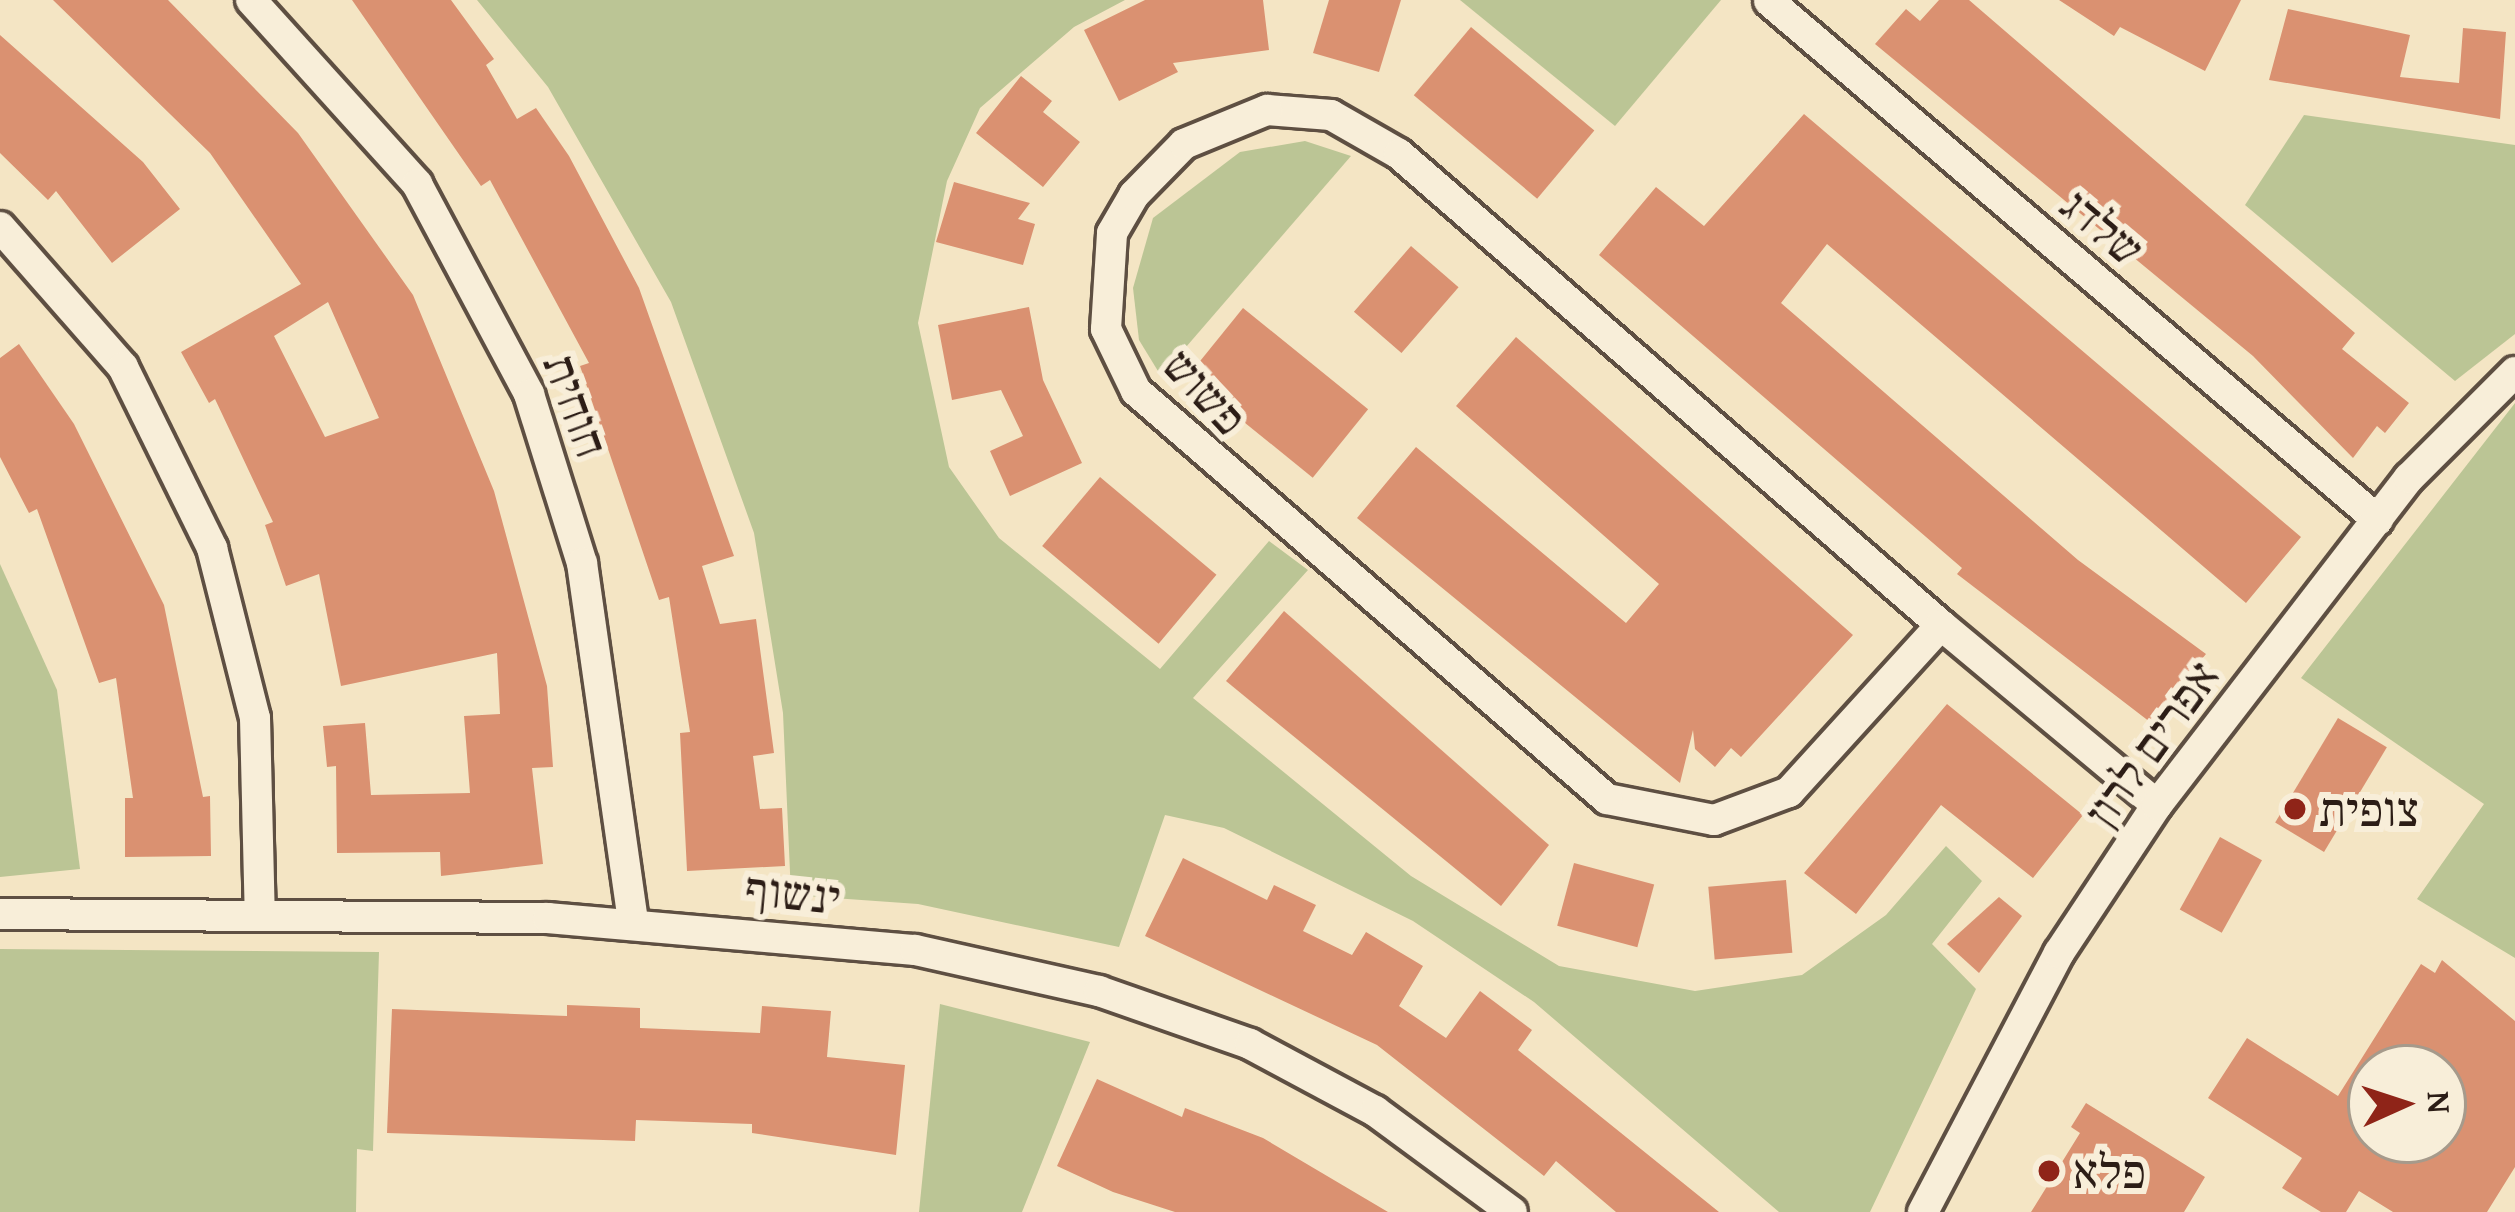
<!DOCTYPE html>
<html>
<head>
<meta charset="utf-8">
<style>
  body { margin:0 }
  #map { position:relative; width:2515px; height:1212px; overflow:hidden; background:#f4e5c4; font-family:"Gentium Book Plus","Frank Ruhl Libre",serif }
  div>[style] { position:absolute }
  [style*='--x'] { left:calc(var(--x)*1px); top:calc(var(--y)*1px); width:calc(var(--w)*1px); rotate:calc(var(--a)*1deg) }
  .green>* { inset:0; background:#bbc595 }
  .building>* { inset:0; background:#da9171; transform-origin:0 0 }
  .roads { filter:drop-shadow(3px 0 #5e4f42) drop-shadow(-3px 0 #5e4f42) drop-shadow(0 3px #5e4f42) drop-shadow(0 -3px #5e4f42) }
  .minor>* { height:30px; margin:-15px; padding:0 15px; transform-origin:15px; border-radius:15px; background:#f8eed9 }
  .dots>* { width:33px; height:33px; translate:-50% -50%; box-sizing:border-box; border:6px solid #f8eed9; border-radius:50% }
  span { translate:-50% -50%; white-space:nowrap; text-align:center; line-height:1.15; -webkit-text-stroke:12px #f8eed9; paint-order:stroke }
  .street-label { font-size:48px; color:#2c1d16 }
  .poi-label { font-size:48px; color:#2c1d16 }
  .left { translate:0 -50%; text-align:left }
  .north { position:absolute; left:2347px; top:1044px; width:120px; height:120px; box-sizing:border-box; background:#f8eed9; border:3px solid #a69a8b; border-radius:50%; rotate:87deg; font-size:33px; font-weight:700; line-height:48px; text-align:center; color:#2c1d16 }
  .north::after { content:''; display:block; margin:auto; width:42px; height:54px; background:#8f2418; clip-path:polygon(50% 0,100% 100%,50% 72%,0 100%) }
</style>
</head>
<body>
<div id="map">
  <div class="green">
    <i style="clip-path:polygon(477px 0,1125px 0,1074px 27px,980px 108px,947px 181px,918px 323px,949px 467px,999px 538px,1160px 669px,1269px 541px,1308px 570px,1193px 698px,1411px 876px,1559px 966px,1695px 991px,1802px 975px,1886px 915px,1946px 846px,1982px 881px,1932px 944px,1976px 989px,1870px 1212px,1779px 1212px,1534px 1002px,1413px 921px,1224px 828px,1165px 815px,1119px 947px,918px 904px,791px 895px,783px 713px,754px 533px,671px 302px,548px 87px)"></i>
    <i style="clip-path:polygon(1460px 0,1721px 0,1615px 126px)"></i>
    <i style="clip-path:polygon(2304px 115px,2515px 145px,2515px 334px,2455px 381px,2245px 205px)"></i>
    <i style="clip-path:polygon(1305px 141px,1351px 156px,1161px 376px,1139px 340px,1133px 288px,1153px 218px,1240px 152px)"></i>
    <i style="clip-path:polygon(2515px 403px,2515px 958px,2417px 899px,2484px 804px,2301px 678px)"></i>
    <i style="clip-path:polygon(0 564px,57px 690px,80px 869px,0 877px)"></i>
    <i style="clip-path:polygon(0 949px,379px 952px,373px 1151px,357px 1149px,356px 1212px,0 1212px)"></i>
    <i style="clip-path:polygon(940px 1004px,1090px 1042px,1022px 1212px,919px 1212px)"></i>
  </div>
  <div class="building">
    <i style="clip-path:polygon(evenodd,53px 0,168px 0,298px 133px,413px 295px,494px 491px,547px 686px,553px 767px,532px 768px,543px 864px,441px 876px,440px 852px,337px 853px,336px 766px,327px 767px,323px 726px,365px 723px,371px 795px,470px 793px,464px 716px,500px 714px,497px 653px,341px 686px,319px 574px,286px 586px,265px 525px,273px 522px,215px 399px,209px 403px,181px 352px,301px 284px,210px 153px,53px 0,328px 302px,379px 418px,325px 437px,274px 336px,328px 302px)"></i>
    <i style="clip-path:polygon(352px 0,451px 0,494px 59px,486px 65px,517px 119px,536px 108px,569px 156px,639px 288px,734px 556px,702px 566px,720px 624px,756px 619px,774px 753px,753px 756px,760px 809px,782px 808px,785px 866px,687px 871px,680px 733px,690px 732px,669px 597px,659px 600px,580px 366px,589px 363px,490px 180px,481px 186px)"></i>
    <i style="clip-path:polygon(1145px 0,1263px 0,1269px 50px,1173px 63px,1178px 72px,1119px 101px,1084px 30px)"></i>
    <i style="clip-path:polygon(1329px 0,1401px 0,1379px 72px,1313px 53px)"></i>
    <i style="clip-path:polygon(1939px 0,1969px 0,2355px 333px,2342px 349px,2409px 403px,2385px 433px,2377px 426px,2353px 458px,2253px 356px,1875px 44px,1906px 9px,1920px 21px)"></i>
    <i style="clip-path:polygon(2059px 0,2241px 0,2205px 71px,2120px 27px,2114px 36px)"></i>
    <i style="clip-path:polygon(2288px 9px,2410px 35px,2400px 77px,2459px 83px,2463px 28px,2506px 32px,2500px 119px,2269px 80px)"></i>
    <i style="left:1471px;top:27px;width:161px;height:89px;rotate:40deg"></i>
    <i style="clip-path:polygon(0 35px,143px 162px,180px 209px,112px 263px,56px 191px,48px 200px,0 153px)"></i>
    <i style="clip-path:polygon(1021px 76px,1052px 101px,1043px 112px,1080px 142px,1043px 187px,976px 133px)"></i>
    <i style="clip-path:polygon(1804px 114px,2301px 537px,2246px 603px,1827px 244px,1781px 303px,2078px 560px,2206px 654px,2150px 722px,1957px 574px,1962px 568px,1599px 255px,1656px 187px,1704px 226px)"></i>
    <i style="clip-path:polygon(954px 182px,1030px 203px,1018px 219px,1035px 224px,1023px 265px,936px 242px)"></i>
    <i style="left:1411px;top:246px;width:63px;height:87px;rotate:41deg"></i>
    <i style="clip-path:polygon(1029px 307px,1043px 380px,1082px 463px,1010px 496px,990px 451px,1023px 436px,1001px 390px,952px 400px,938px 325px)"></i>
    <i style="left:1243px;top:308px;width:161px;height:88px;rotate:39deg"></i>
    <i style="clip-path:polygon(1516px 337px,1853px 635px,1741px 757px,1731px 748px,1715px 767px,1695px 749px,1693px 730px,1680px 783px,1357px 518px,1416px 447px,1626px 623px,1659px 584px,1456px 406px)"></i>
    <i style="clip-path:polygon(19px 344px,74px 424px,164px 605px,203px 797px,210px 796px,211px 856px,125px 857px,125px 798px,133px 798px,116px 678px,99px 683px,37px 509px,29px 513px,0 457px,0 358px)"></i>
    <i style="left:1100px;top:477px;width:152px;height:90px;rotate:40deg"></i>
    <i style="clip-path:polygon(1284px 611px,1549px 845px,1501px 906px,1226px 681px)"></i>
    <i style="clip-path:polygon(1947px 704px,2083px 815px,2033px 878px,1941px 805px,1856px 914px,1804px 873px)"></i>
    <i style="left:2338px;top:718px;width:57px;height:122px;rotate:31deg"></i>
    <i style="left:2220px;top:837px;width:48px;height:83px;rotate:29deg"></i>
    <i style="clip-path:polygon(1183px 858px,1267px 900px,1274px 885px,1316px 905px,1303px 931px,1352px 955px,1366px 932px,1423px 966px,1399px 1006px,1446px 1038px,1480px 991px,1532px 1030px,1518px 1050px,1719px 1212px,1616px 1212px,1556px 1161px,1544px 1176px,1377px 1045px,1145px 936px)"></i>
    <i style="left:1574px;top:863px;width:83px;height:65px;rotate:15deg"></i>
    <i style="left:1786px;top:880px;width:73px;height:78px;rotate:85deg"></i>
    <i style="clip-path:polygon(1999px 897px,2022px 916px,1979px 973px,1947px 944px)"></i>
    <i style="clip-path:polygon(evenodd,2442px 960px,2515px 1021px,2515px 1167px,2487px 1212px,2393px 1212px,2359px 1191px,2346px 1212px,2321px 1212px,2282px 1188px,2302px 1158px,2208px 1098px,2247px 1038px,2338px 1096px,2421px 964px,2435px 973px,2442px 960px,2371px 1068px,2443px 1068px,2443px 1140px,2371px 1140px,2371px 1068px)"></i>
    <i style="clip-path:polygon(567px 1005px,640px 1008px,640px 1028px,760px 1033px,762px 1006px,831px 1011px,827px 1057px,905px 1065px,896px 1155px,752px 1133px,752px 1124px,636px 1120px,635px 1141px,387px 1133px,392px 1009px,567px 1016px)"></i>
    <i style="clip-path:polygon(1097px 1079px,1182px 1117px,1185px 1108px,1263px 1138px,1388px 1212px,1175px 1212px,1113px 1192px,1057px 1166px)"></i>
    <i style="clip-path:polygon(2086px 1103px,2205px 1177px,2184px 1212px,2031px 1212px,2080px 1133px,2071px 1127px)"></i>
  </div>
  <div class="roads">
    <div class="minor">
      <i style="--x:251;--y:0;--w:248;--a:47.9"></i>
      <i style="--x:417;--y:184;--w:238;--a:61.9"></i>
      <i style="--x:529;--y:394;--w:177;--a:72.6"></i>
      <i style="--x:582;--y:563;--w:364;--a:81.9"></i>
      <i style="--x:1769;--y:1;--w:800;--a:40.44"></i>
      <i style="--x:1267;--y:110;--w:64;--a:4.5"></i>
      <i style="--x:1331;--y:115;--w:78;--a:29.8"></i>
      <i style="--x:1399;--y:154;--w:718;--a:40.99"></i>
      <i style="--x:1941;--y:625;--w:226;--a:132.3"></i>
      <i style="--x:1789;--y:792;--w:80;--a:159.5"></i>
      <i style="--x:1714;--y:820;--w:109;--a:-168.9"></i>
      <i style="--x:1607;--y:799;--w:623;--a:-139.1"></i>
      <i style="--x:1136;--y:391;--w:69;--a:-115.8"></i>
      <i style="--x:1106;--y:329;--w:96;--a:-86.4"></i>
      <i style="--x:1112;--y:233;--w:44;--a:-59.9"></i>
      <i style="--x:1134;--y:195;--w:71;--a:-45.6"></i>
      <i style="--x:1184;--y:144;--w:90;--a:-22.3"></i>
      <i style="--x:0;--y:227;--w:186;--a:48.7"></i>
      <i style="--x:123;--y:367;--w:202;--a:63.8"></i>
      <i style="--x:212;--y:548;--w:175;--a:75.8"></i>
      <i style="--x:255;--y:718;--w:198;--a:88.6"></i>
      <i style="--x:1941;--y:625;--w:281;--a:39.8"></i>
      <i style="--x:0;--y:914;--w:548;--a:0.42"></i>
      <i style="--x:548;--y:918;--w:368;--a:5"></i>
      <i style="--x:915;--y:950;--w:189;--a:12.6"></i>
      <i style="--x:1099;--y:991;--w:160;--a:19.3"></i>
      <i style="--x:1250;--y:1044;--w:142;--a:28.2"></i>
      <i style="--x:1375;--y:1111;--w:170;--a:36.4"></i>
      <i style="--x:1923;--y:1212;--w:293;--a:-62.3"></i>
      <i style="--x:2059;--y:953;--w:178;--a:-56.5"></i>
      <i style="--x:2157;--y:805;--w:413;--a:-52.4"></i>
      <i style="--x:2409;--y:478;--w:150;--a:-45"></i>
    </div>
  </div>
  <div class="dots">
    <i style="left:2295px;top:809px;background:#8f2418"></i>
    <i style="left:2049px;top:1171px;background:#8f2418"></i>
  </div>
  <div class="street-label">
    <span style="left:2103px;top:226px;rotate:40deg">שלדג</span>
    <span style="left:1206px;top:391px;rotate:47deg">פשוש</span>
    <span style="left:577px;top:405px;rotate:70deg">חוחית</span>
    <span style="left:2151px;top:743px;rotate:-54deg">אפרים לרון</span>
    <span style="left:793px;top:892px;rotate:6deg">ינשוף</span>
  </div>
  <div class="poi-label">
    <span class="left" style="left:2319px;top:809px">צופית</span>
    <span class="left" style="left:2073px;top:1171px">פלא</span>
  </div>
  <div class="north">N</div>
</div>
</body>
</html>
